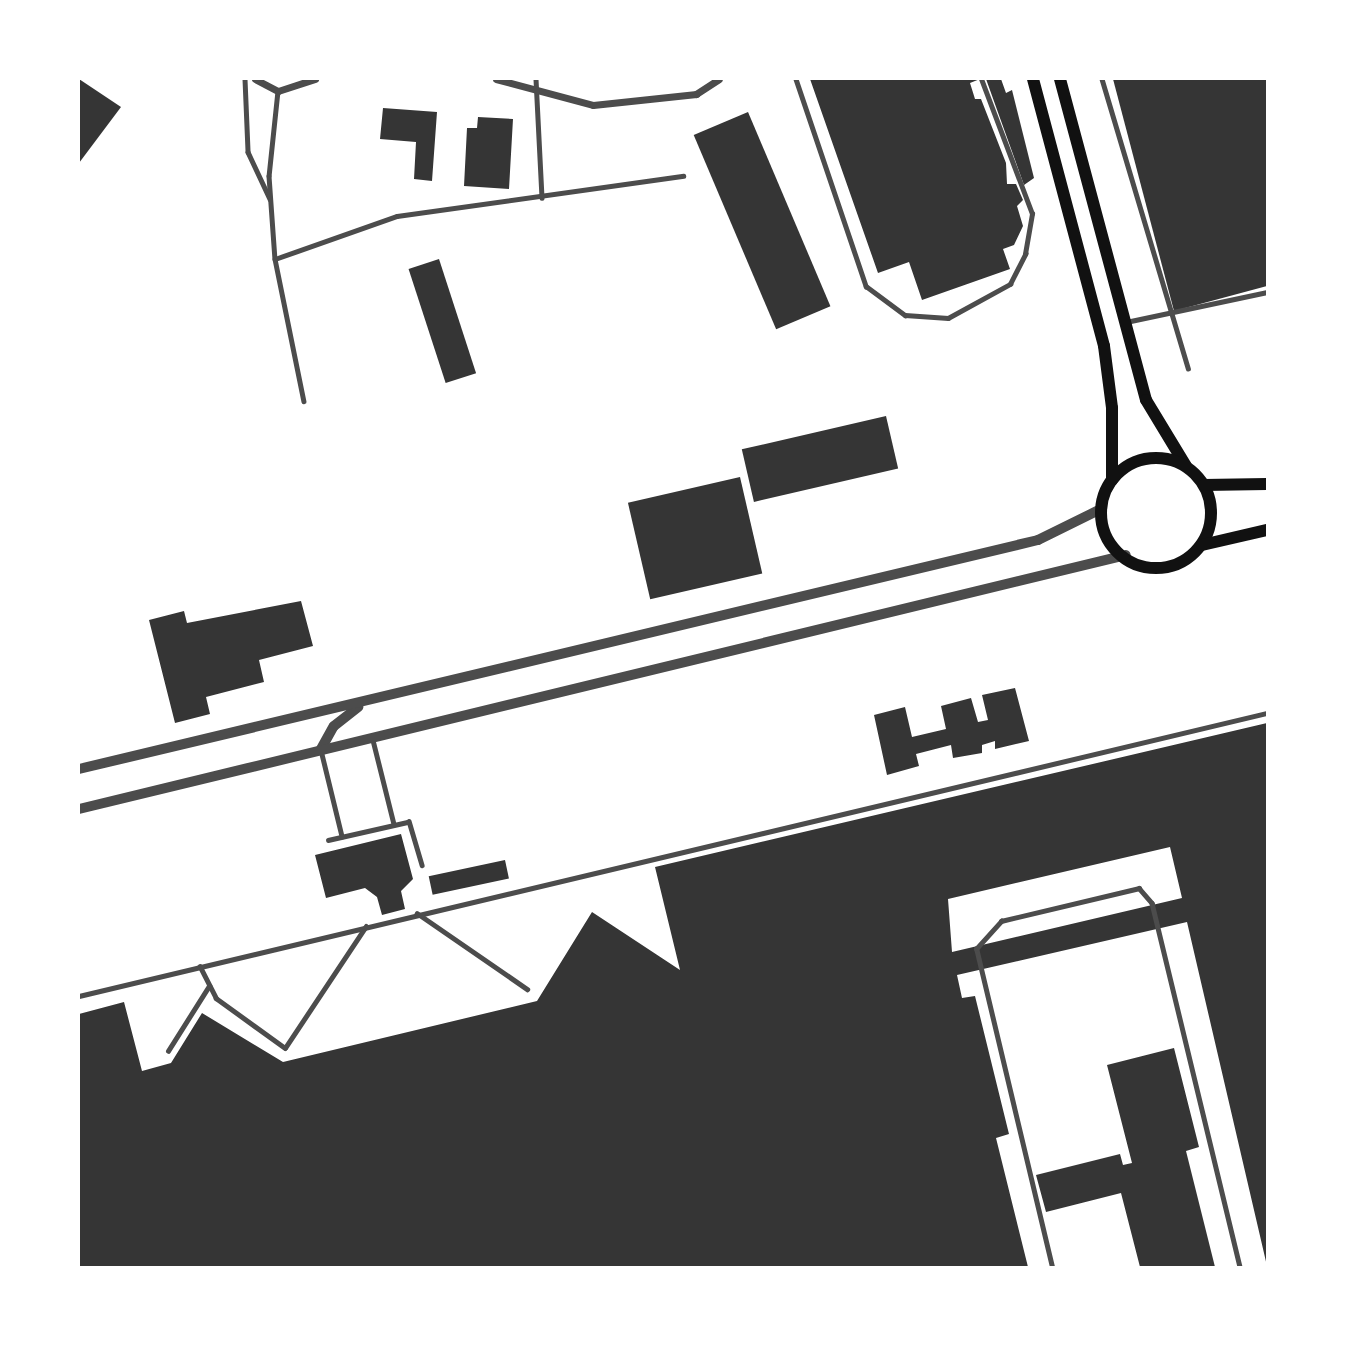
<!DOCTYPE html>
<html>
<head>
<meta charset="utf-8">
<style>
  body { margin:0 }
  #map { position:relative; width:1346px; height:1346px; overflow:hidden; background:#fff; font-family:Lato,sans-serif }
  div>[style] { position:absolute }
  [style*='--x'] { left:calc(var(--x)*1px); top:calc(var(--y)*1px); width:calc(var(--w)*1px); rotate:calc(var(--a)*1deg) }
  .building>* { inset:0; background:#353535; transform-origin:0 0 }
  .service>* { height:4.5px; margin:-2.25px; padding:0 2.25px; transform-origin:2.25px; border-radius:2.25px; background:#4c4c4c }
  .minor>* { height:7px; margin:-3.5px; padding:0 3.5px; transform-origin:3.5px; border-radius:3.5px; background:#4c4c4c }
  .tertiary>* { height:10px; margin:-5px; padding:0 5px; transform-origin:5px; border-radius:5px; background:#4c4c4c }
  .secondary>* { height:12px; margin:-6px; padding:0 6px; transform-origin:6px; border-radius:6px; background:#111 }
  .secondary>.ring { margin:-6px; padding:0; box-sizing:content-box; background:none; border:12px solid #111; border-radius:50% }
  span { translate:-50% -50%; white-space:nowrap; text-align:center; line-height:1.15; -webkit-text-stroke:5px #fff; paint-order:stroke }
  .frame { position:absolute; inset:0; border:80px solid #fff; pointer-events:none }
</style>
</head>
<body>
<div id="map">
  <div class="building">
    <i style="clip-path:polygon(79px 79px,121px 107px,79px 163px)"></i>
    <i style="clip-path:polygon(810px 79px,980px 79px,970px 83px,975px 99px,981px 99px,1006px 163px,1007px 184px,1016px 184px,1023px 200px,1017px 206px,1023px 226px,1014px 245px,1003px 249px,1010px 269px,922px 300px,909px 262px,878px 273px)"></i>
    <i style="clip-path:polygon(986px 79px,1001px 79px,1006px 93px,1012px 90px,1034px 178px,1024px 185px)"></i>
    <i style="clip-path:polygon(1113px 79px,1267px 79px,1267px 286px,1174px 311px)"></i>
    <i style="clip-path:polygon(383px 108px,437px 112px,432px 181px,414px 179px,416px 142px,380px 139px)"></i>
    <i style="left:748px;top:112px;width:211px;height:59px;rotate:67deg"></i>
    <i style="clip-path:polygon(478px 117px,513px 119px,509px 189px,464px 186px,467px 128px,477px 128px)"></i>
    <i style="left:439px;top:259px;width:120px;height:32px;rotate:72deg"></i>
    <i style="left:886px;top:416px;width:54px;height:148px;rotate:77deg"></i>
    <i style="left:740px;top:477px;width:99px;height:115px;rotate:77deg"></i>
    <i style="clip-path:polygon(301px 601px,313px 646px,259px 660px,264px 682px,206px 697px,210px 714px,175px 723px,149px 620px,184px 611px,187px 623px)"></i>
    <i style="clip-path:polygon(1015px 688px,1029px 741px,995px 749px,995px 741px,982px 745px,982px 753px,953px 758px,951px 745px,916px 754px,919px 766px,887px 775px,874px 715px,905px 707px,912px 737px,946px 729px,941px 706px,971px 698px,978px 722px,988px 720px,982px 695px)"></i>
    <i style="clip-path:polygon(evenodd,1267px 723px,1267px 1266px,1187px 922px,957px 975px,962px 998px,975px 996px,1009px 1134px,996px 1138px,1028px 1267px,79px 1267px,79px 1014px,124px 1002px,142px 1071px,171px 1063px,202px 1013px,283px 1062px,537px 1001px,592px 912px,680px 970px,655px 867px,1267px 723px,1170px 847px,1182px 898px,952px 952px,948px 899px,1170px 847px)"></i>
    <i style="clip-path:polygon(401px 834px,413px 879px,401px 891px,405px 909px,382px 915px,377px 897px,365px 888px,326px 898px,315px 855px)"></i>
    <i style="left:505px;top:860px;width:19px;height:78px;rotate:78deg"></i>
    <i style="clip-path:polygon(1174px 1048px,1199px 1147px,1186px 1151px,1215px 1267px,1140px 1267px,1121px 1193px,1046px 1212px,1036px 1175px,1120px 1154px,1123px 1165px,1132px 1163px,1107px 1065px)"></i>
  </div>
  <div class="service">
    <i style="--x:245;--y:79;--w:73;--a:87.6"></i>
    <i style="--x:248;--y:152;--w:52;--a:64.9"></i>
    <i style="--x:536;--y:79;--w:119;--a:87.1"></i>
    <i style="--x:796;--y:79;--w:219;--a:71.3"></i>
    <i style="--x:866;--y:286;--w:49;--a:36.6"></i>
    <i style="--x:905;--y:315;--w:43;--a:4"></i>
    <i style="--x:948;--y:318;--w:71;--a:-28.7"></i>
    <i style="--x:1010;--y:284;--w:34;--a:-63"></i>
    <i style="--x:1025;--y:254;--w:41;--a:-80.1"></i>
    <i style="--x:1032;--y:214;--w:144;--a:-110.7"></i>
    <i style="--x:1102;--y:79;--w:302;--a:73.4"></i>
    <i style="--x:278;--y:91;--w:85;--a:96"></i>
    <i style="--x:269;--y:176;--w:83;--a:85.9"></i>
    <i style="--x:275;--y:259;--w:145;--a:78.5"></i>
    <i style="--x:275;--y:259;--w:129;--a:-19.4"></i>
    <i style="--x:397;--y:216;--w:289;--a:-8"></i>
    <i style="--x:1126;--y:322;--w:144;--a:-12"></i>
    <i style="--x:373;--y:740;--w:87;--a:76"></i>
    <i style="--x:321;--y:750;--w:89;--a:76.3"></i>
    <i style="--x:409;--y:821;--w:46;--a:73.5"></i>
    <i style="--x:328;--y:840;--w:81;--a:-12.8"></i>
    <i style="--x:417;--y:913;--w:134;--a:34.6"></i>
    <i style="--x:200;--y:966;--w:36;--a:63"></i>
    <i style="--x:216;--y:998;--w:85;--a:35.9"></i>
    <i style="--x:285;--y:1048;--w:146;--a:-56.4"></i>
    <i style="--x:79;--y:996;--w:1221;--a:-13.4"></i>
    <i style="--x:168;--y:1051;--w:77;--a:-57.8"></i>
    <i style="--x:1052;--y:1267;--w:327;--a:-103.4"></i>
    <i style="--x:976;--y:949;--w:38;--a:-48"></i>
    <i style="--x:1001;--y:921;--w:142;--a:-13.4"></i>
    <i style="--x:1139;--y:888;--w:20;--a:49"></i>
    <i style="--x:1152;--y:903;--w:374;--a:76.4"></i>
  </div>
  <div class="minor">
    <i style="--x:255;--y:79;--w:26;--a:28"></i>
    <i style="--x:278;--y:91;--w:39;--a:-18"></i>
    <i style="--x:496;--y:79;--w:100;--a:15"></i>
    <i style="--x:593;--y:105;--w:104;--a:-6.1"></i>
    <i style="--x:696;--y:94;--w:27;--a:-33"></i>
  </div>
  <div class="tertiary">
    <i style="--x:321;--y:749;--w:26;--a:-61"></i>
    <i style="--x:334;--y:726;--w:31;--a:-38"></i>
    <i style="--x:79;--y:769;--w:986;--a:-13.43"></i>
    <i style="--x:1038;--y:540;--w:70;--a:-26.2"></i>
    <i style="--x:79;--y:809;--w:1077;--a:-13.64"></i>
  </div>
  <div class="secondary">
    <i style="--x:1033;--y:79;--w:276;--a:75.1"></i>
    <i style="--x:1104;--y:346;--w:63;--a:82.6"></i>
    <i style="--x:1112;--y:408;--w:72;--a:90"></i>
    <i style="--x:1060;--y:79;--w:332;--a:75"></i>
    <i style="--x:1146;--y:400;--w:77;--a:58.8"></i>
    <i class="ring" style="left:1101px;top:458px;width:98px;height:98px"></i>
    <i style="--x:1204;--y:485;--w:63;--a:-0.9"></i>
    <i style="--x:1202;--y:545;--w:67;--a:-13"></i>
  </div>
  <div class="frame"></div>
</div>
</body>
</html>
